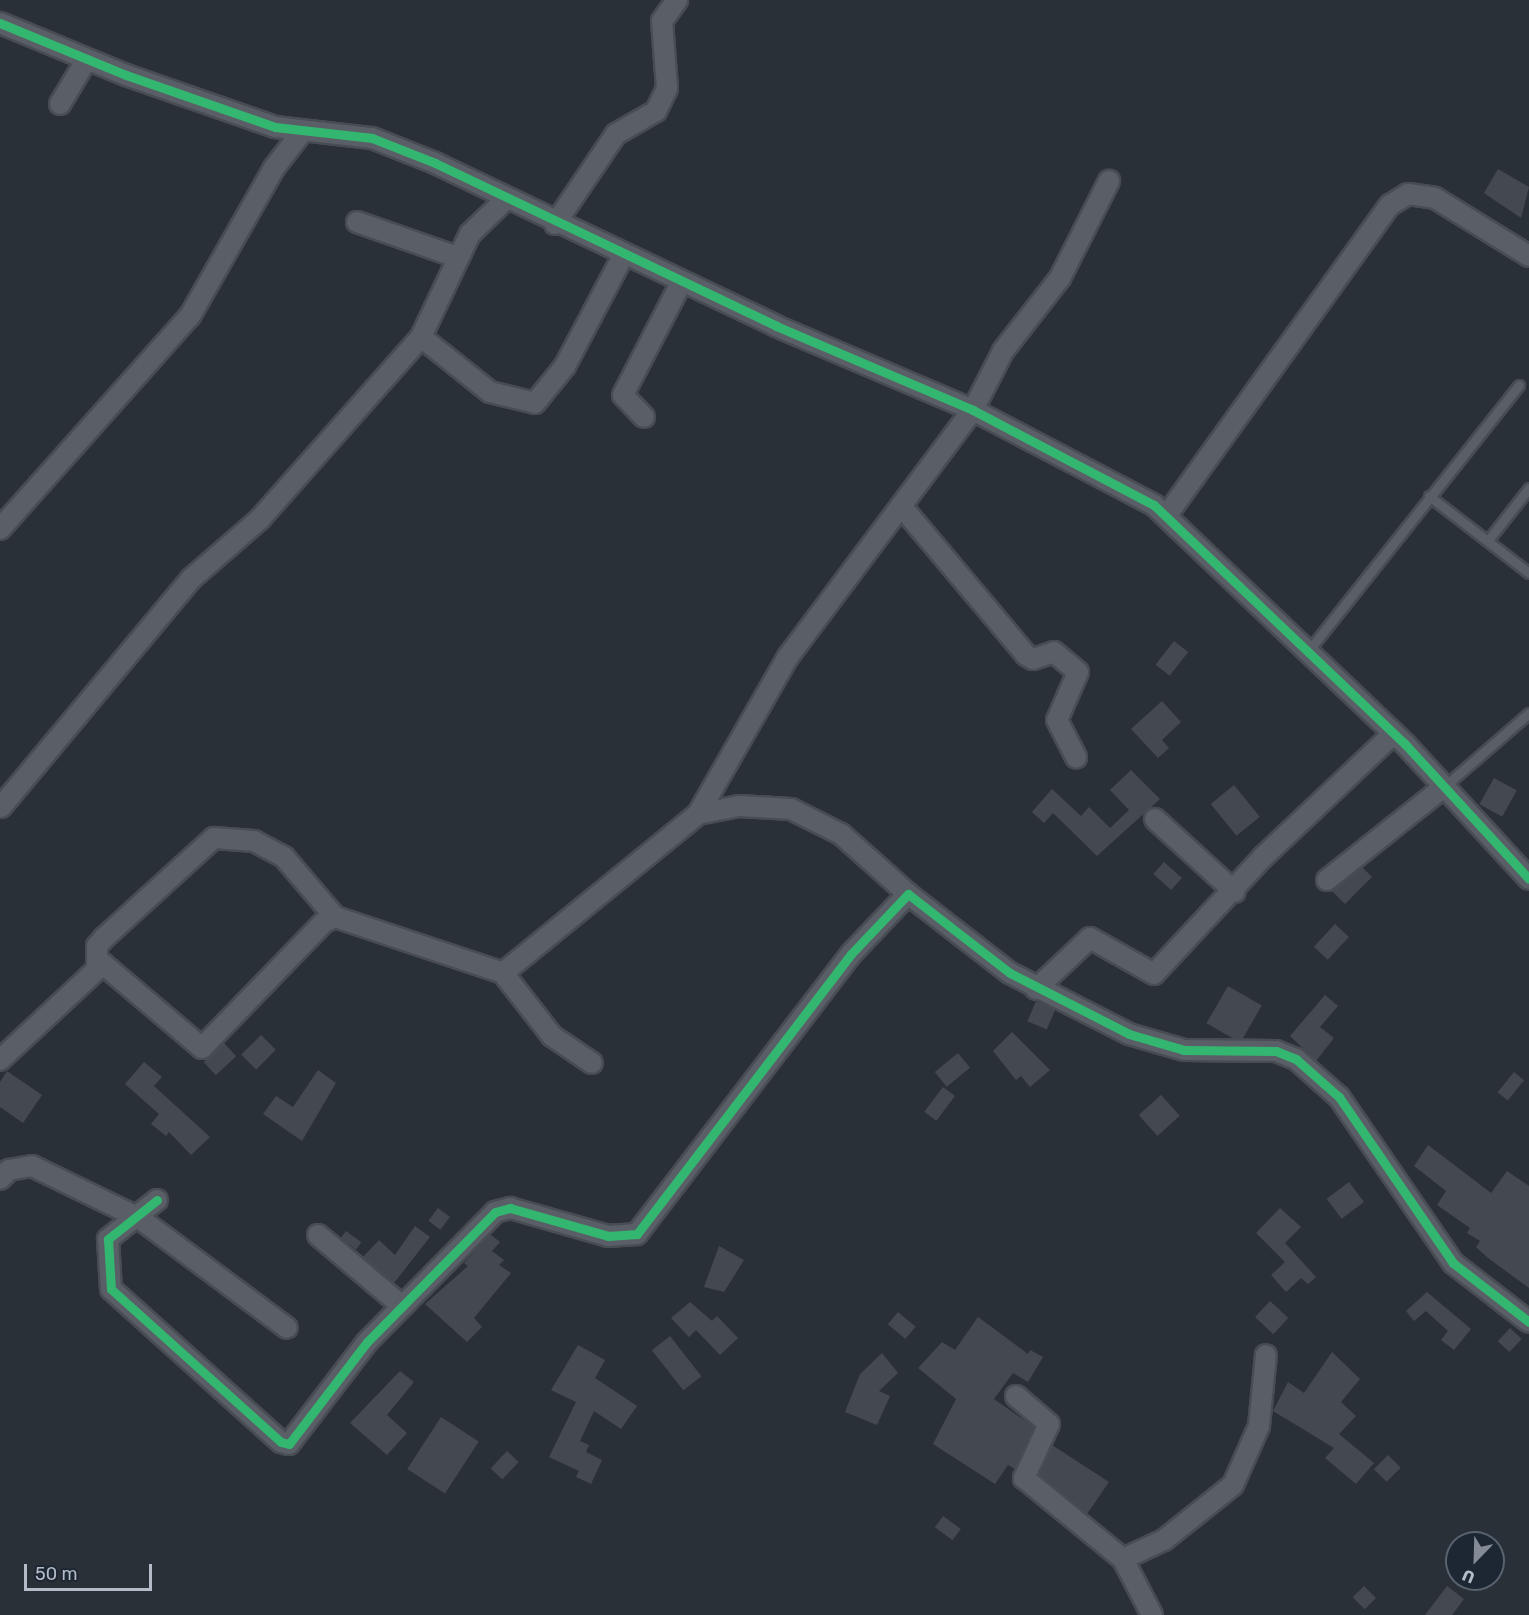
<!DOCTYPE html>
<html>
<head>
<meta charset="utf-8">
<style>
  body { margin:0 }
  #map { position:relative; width:1529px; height:1615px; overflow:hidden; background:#2a3038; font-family:Rubik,sans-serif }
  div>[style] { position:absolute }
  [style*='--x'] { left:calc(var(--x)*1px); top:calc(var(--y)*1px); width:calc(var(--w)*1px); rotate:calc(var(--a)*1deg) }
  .building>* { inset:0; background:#444950; transform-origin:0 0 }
  .roads { filter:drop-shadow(2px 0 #484c53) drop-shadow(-2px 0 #484c53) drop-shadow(0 2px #484c53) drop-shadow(0 -2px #484c53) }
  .service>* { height:9px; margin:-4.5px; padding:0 4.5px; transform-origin:4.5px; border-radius:4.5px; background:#5a5e66 }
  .minor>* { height:20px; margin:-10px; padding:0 10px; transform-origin:10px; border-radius:10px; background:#5a5e66 }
  .cycleway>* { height:9px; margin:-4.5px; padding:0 4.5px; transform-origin:4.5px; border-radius:4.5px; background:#33b770 }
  span { translate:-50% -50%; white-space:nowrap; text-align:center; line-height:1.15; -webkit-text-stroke:6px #1d2633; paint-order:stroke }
  .north { position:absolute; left:1445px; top:1531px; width:60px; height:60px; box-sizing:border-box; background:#1d2633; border:2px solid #59626f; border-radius:50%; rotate:203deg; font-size:16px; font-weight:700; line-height:24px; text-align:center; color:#b4bcc9 }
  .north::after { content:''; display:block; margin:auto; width:21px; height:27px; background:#848b96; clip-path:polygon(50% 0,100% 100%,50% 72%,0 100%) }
  .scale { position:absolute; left:24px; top:1564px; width:128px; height:27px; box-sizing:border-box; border:3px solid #b4bcc9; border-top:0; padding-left:8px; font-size:18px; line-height:21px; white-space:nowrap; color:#b4bcc9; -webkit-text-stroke:4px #1d2633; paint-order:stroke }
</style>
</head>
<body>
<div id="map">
  <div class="building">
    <i style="clip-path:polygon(1498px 169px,1529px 187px,1521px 218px,1484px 193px)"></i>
    <i style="left:1174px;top:641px;width:18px;height:30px;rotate:38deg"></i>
    <i style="clip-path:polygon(1162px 701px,1181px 722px,1162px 740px,1169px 748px,1158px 758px,1131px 729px)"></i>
    <i style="clip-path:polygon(1131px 770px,1160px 799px,1097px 856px,1053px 813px,1044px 823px,1032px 812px,1052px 789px,1081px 816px,1089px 807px,1110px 828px,1129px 810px,1110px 790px)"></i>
    <i style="left:1494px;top:778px;width:26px;height:30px;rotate:29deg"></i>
    <i style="left:1234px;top:785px;width:41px;height:30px;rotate:51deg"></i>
    <i style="left:1164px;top:862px;width:24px;height:16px;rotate:42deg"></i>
    <i style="clip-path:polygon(1362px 867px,1372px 877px,1345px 904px,1332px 891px)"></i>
    <i style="left:1335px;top:924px;width:19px;height:31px;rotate:43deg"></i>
    <i style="left:1228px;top:986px;width:39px;height:43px;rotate:30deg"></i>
    <i style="clip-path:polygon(1325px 995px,1338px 1006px,1320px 1027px,1334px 1038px,1316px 1061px,1290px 1036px)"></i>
    <i style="left:1036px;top:1001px;width:21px;height:22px;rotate:23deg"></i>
    <i style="clip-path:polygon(1012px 1032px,1050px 1070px,1030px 1087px,1021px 1076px,1016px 1080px,993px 1051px)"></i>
    <i style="left:261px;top:1035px;width:21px;height:28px;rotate:45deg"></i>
    <i style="left:224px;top:1043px;width:18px;height:28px;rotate:47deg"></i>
    <i style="left:958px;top:1053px;width:19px;height:30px;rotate:51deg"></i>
    <i style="clip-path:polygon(144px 1062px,162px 1077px,154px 1086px,210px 1137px,191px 1155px,169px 1132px,166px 1136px,151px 1124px,159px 1114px,125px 1084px)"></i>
    <i style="clip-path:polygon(318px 1070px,336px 1083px,302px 1141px,263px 1114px,276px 1096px,293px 1107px)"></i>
    <i style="clip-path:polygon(7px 1071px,42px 1095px,23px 1123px,0 1107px,0 1082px)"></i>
    <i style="left:1514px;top:1072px;width:13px;height:26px;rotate:39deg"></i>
    <i style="left:943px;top:1087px;width:15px;height:31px;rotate:37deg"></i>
    <i style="left:1161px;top:1095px;width:28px;height:30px;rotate:48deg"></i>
    <i style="clip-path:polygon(1428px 1145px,1491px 1193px,1507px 1171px,1529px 1186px,1529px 1288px,1488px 1258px,1476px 1247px,1480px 1241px,1467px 1233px,1470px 1228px,1437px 1205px,1446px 1191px,1414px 1166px)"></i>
    <i style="left:1349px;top:1182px;width:25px;height:28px;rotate:53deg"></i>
    <i style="left:438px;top:1208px;width:15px;height:16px;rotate:37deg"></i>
    <i style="clip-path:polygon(1280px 1208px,1301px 1227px,1285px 1243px,1316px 1277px,1308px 1284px,1301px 1278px,1286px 1292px,1271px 1275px,1285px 1262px,1256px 1233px)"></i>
    <i style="clip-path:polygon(415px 1226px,430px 1237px,394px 1283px,363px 1257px,379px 1240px,395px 1255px)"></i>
    <i style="left:346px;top:1231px;width:19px;height:9px;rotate:36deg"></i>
    <i style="clip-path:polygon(490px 1234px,500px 1242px,492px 1251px,504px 1260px,499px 1265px,511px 1273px,474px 1318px,482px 1327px,467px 1342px,425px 1304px,468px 1266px,464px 1263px)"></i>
    <i style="clip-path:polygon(719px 1246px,744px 1260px,724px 1292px,704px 1287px)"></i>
    <i style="clip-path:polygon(1427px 1292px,1471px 1329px,1454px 1350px,1441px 1340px,1448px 1331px,1426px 1311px,1414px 1321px,1406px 1311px)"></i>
    <i style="left:1270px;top:1301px;width:25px;height:22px;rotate:43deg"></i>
    <i style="clip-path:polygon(690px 1302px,712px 1321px,717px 1316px,738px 1338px,720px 1355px,696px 1330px,689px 1337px,671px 1318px)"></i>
    <i style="left:898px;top:1312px;width:23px;height:16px;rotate:40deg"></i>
    <i style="clip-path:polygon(978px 1317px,1028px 1354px,1030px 1350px,1043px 1357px,1028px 1382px,1013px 1373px,994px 1399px,1034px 1427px,1015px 1469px,1008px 1465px,995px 1484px,933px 1444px,956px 1399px,918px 1368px,942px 1342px,955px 1350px)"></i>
    <i style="left:1510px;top:1328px;width:16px;height:18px;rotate:43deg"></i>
    <i style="left:670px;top:1336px;width:51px;height:23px;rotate:52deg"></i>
    <i style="clip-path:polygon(578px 1345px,605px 1360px,595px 1378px,637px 1406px,621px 1429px,594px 1411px,580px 1441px,589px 1445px,586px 1452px,602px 1460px,591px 1484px,576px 1477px,579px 1471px,549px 1457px,576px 1402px,551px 1390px)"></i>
    <i style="clip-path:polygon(1332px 1352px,1360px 1379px,1341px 1402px,1356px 1416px,1339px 1434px,1374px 1463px,1356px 1484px,1325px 1458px,1334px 1448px,1273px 1411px,1288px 1382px,1304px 1393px)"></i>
    <i style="clip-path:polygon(882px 1353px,898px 1373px,879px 1391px,890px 1396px,877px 1425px,845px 1412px,860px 1374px)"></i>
    <i style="clip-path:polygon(400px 1371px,414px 1382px,387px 1415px,407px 1433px,387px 1455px,350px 1423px)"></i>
    <i style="left:441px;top:1417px;width:45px;height:62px;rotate:33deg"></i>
    <i style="clip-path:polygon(1052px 1445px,1109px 1482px,1087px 1514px,1039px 1475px)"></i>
    <i style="left:507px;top:1451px;width:16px;height:24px;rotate:43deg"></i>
    <i style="left:1388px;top:1455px;width:18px;height:20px;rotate:45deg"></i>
    <i style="left:943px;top:1516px;width:22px;height:14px;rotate:36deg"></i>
    <i style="left:1364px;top:1586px;width:17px;height:16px;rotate:45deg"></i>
    <i style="clip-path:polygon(1447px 1586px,1464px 1599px,1452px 1615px,1425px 1615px)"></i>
  </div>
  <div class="roads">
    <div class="service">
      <i style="--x:1429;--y:496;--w:126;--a:37.6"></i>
      <i style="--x:1489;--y:539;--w:65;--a:-51.9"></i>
      <i style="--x:1309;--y:650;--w:338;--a:-51.6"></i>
      <i style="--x:1445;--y:786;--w:111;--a:-41"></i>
    </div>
    <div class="minor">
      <i style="--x:0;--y:23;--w:136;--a:22.4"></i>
      <i style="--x:126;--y:75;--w:158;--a:19.2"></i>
      <i style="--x:275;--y:127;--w:98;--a:6.5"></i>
      <i style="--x:372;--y:138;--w:68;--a:21.6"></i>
      <i style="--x:435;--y:163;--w:378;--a:25.5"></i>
      <i style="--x:776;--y:326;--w:214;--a:23.1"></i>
      <i style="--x:973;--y:410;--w:204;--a:27.7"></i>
      <i style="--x:1154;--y:505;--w:347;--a:43.6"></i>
      <i style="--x:1405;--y:744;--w:183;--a:47.4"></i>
      <i style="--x:60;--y:104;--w:52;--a:-59"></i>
      <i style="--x:357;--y:222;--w:106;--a:19.3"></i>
      <i style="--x:555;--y:224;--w:109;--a:-55.9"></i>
      <i style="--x:616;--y:134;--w:46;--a:-29.9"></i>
      <i style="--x:656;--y:111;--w:25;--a:-64"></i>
      <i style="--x:667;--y:88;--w:67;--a:-94.3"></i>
      <i style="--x:662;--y:21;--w:26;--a:-54"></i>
      <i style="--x:421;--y:337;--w:88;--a:38.6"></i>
      <i style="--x:490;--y:392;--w:46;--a:13.7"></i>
      <i style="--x:535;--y:403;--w:48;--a:-51"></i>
      <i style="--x:565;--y:366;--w:124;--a:-62.2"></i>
      <i style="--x:644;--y:417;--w:30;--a:-134"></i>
      <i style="--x:623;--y:395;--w:126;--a:-62.6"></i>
      <i style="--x:902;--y:507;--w:193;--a:50"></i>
      <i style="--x:1026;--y:655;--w:8;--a:30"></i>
      <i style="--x:1033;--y:659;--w:22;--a:-18"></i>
      <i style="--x:1054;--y:652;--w:31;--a:40"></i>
      <i style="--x:1078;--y:672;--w:52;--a:113.6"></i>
      <i style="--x:1057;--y:720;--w:42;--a:62.8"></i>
      <i style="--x:1167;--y:515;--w:382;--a:-54.3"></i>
      <i style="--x:1390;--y:205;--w:21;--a:-31"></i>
      <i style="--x:1408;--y:194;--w:27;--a:8"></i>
      <i style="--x:1435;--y:198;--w:110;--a:31.7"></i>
      <i style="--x:0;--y:529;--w:285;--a:-48.3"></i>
      <i style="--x:190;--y:316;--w:170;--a:-60.4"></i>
      <i style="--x:274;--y:168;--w:46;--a:-52.1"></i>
      <i style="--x:1;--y:807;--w:297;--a:-50.2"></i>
      <i style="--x:191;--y:579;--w:91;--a:-41"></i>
      <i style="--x:260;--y:519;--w:243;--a:-48.5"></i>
      <i style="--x:421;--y:337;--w:114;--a:-64.6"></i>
      <i style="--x:470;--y:234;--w:50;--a:-44.2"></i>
      <i style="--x:698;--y:814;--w:42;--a:-11"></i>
      <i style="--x:739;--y:806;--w:52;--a:3.3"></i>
      <i style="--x:791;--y:809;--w:56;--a:26.6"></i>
      <i style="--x:841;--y:834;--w:90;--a:41.8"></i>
      <i style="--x:1155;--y:819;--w:108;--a:42.4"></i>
      <i style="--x:1327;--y:880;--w:151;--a:-38.5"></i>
      <i style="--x:97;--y:966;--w:20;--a:-90"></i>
      <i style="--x:97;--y:946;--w:11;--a:-49"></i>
      <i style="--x:104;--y:938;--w:149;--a:-42.3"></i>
      <i style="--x:214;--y:838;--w:40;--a:4.3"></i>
      <i style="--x:254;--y:841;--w:34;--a:28"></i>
      <i style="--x:284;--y:857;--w:79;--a:49.6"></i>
      <i style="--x:503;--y:973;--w:80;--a:52.1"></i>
      <i style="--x:552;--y:1036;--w:48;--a:34"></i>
      <i style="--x:1036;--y:989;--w:74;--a:-43.4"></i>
      <i style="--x:1090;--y:938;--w:73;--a:29.4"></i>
      <i style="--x:1154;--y:974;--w:160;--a:-47"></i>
      <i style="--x:1263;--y:857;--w:180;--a:-43.4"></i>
      <i style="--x:0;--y:1060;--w:141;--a:-43"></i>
      <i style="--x:103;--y:964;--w:130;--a:40.3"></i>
      <i style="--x:202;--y:1048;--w:175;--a:-45.9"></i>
      <i style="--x:324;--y:922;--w:12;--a:-24"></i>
      <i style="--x:335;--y:917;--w:177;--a:18.4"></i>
      <i style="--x:503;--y:973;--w:252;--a:-39.2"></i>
      <i style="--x:698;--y:814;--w:181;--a:-60.2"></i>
      <i style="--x:788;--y:657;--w:309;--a:-53.2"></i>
      <i style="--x:973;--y:410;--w:66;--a:-63"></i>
      <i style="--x:1003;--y:351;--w:93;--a:-52"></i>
      <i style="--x:1060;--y:278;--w:109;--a:-63.2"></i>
      <i style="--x:0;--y:1179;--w:13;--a:-45"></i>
      <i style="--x:9;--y:1170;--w:23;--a:-10"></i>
      <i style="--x:32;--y:1166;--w:119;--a:25.9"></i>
      <i style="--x:139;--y:1218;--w:184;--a:36.6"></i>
      <i style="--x:157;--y:1200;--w:63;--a:141.5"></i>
      <i style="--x:108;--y:1239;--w:50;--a:86.6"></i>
      <i style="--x:111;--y:1289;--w:229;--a:42"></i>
      <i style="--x:281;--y:1442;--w:8;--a:14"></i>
      <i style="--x:289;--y:1444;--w:128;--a:-52.6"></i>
      <i style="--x:367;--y:1342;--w:182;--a:-45.4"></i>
      <i style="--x:495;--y:1212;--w:16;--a:-15"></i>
      <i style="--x:510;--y:1208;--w:102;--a:15.9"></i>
      <i style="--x:608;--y:1236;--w:29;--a:-4"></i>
      <i style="--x:637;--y:1234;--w:352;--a:-52.6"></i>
      <i style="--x:851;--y:954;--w:83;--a:-46.5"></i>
      <i style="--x:908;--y:894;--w:129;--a:37.8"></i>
      <i style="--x:1010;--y:973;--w:134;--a:27.1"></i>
      <i style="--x:1129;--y:1034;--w:57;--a:16.2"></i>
      <i style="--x:1184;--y:1050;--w:92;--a:0.6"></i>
      <i style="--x:1276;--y:1051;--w:22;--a:22"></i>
      <i style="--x:1296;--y:1059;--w:57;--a:41.5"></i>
      <i style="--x:1339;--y:1097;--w:201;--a:55.5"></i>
      <i style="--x:1453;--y:1263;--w:96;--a:37.8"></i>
      <i style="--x:318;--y:1235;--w:110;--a:40.2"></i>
      <i style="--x:1016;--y:1396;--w:43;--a:40.3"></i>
      <i style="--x:1049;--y:1424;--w:60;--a:114.8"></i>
      <i style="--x:1024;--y:1478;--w:128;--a:39.3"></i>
      <i style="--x:1123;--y:1559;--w:63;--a:62.6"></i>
      <i style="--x:1123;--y:1559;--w:45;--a:-24.9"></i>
      <i style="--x:1164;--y:1540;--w:88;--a:-38.6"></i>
      <i style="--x:1233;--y:1485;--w:64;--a:-66.2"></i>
      <i style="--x:1259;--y:1426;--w:71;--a:-84.4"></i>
    </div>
  </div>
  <div class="cycleway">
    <i style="--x:0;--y:23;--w:136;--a:22.4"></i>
    <i style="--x:126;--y:75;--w:158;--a:19.2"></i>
    <i style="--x:275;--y:127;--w:98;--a:6.5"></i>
    <i style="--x:372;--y:138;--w:68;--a:21.6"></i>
    <i style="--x:435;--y:163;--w:378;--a:25.5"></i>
    <i style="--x:776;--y:326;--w:214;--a:23.1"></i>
    <i style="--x:973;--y:410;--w:204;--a:27.7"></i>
    <i style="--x:1154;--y:505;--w:347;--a:43.6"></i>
    <i style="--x:1405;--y:744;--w:183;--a:47.4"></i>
    <i style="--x:157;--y:1200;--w:63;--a:141.5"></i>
    <i style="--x:108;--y:1239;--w:50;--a:86.6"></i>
    <i style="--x:111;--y:1289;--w:229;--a:42"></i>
    <i style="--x:281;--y:1442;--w:8;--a:14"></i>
    <i style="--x:289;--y:1444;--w:128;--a:-52.6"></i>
    <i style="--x:367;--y:1342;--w:182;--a:-45.4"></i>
    <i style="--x:495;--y:1212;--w:16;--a:-15"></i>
    <i style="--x:510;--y:1208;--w:102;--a:15.9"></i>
    <i style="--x:608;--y:1236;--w:29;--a:-4"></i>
    <i style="--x:637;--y:1234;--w:352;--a:-52.6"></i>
    <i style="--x:851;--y:954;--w:83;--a:-46.5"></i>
    <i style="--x:908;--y:894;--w:129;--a:37.8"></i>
    <i style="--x:1010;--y:973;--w:134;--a:27.1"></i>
    <i style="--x:1129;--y:1034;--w:57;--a:16.2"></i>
    <i style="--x:1184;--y:1050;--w:92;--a:0.6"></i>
    <i style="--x:1276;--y:1051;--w:22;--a:22"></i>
    <i style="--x:1296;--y:1059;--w:57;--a:41.5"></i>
    <i style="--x:1339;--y:1097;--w:201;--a:55.5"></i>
    <i style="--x:1453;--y:1263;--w:96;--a:37.8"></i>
  </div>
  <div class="north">U</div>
  <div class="scale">50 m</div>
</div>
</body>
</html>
